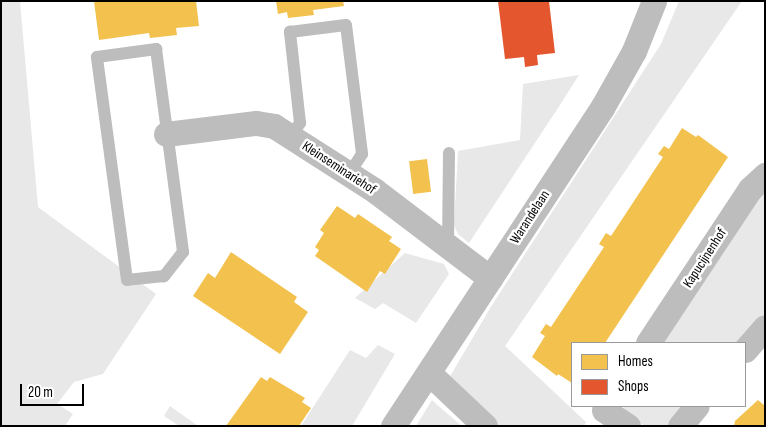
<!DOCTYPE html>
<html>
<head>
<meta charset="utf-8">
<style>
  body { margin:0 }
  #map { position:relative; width:766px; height:427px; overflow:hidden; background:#fff; font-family:"Sofia Sans Condensed",sans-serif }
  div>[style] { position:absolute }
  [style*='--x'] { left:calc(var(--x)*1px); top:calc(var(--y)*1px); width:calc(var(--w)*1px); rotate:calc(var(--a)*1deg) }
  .green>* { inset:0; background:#e8e8e8 }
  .homes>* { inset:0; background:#f2c14e; transform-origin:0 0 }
  .shops>* { inset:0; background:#e4572e }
  .service>* { height:12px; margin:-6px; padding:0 6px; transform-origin:6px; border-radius:6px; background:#bdbdbd }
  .minor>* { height:25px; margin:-12.5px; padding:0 12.5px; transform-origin:12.5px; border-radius:12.5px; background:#bdbdbd }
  span { translate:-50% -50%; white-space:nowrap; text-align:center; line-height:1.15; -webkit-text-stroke:5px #fff; paint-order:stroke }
  .street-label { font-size:14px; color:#000 }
  .frame { position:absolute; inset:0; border:2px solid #000; pointer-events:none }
  .legend { position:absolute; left:571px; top:342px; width:175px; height:65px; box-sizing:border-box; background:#fff; border:1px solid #999; margin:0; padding:6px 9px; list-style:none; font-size:15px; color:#000 }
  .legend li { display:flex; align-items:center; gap:10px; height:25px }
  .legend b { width:25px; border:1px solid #999 }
  .scale { position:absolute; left:20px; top:384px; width:64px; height:22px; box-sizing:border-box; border:2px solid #000; border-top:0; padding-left:6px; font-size:15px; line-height:18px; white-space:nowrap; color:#000; -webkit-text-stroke:4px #fff; paint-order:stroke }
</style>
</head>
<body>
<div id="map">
  <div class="green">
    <i style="clip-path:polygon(1px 1px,20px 1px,38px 207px,156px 294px,103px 374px,74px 382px,57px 404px,73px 414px,65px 426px,1px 426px)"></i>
    <i style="clip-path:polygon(679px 1px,742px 1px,505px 346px,586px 422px,584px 426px,499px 426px,449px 378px,492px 305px,661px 44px)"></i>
    <i style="clip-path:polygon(579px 75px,560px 105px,469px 243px,458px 234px,454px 225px,458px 151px,520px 140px,523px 84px)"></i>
    <i style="clip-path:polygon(765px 186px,765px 314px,740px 343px,655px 343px)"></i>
    <i style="clip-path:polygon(405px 253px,444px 264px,449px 274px,416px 323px,383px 303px,375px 309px,355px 298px)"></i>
    <i style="clip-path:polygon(378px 345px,395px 354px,352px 426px,301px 426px,350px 350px,366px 358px)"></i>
    <i style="clip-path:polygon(432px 400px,443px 410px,462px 426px,416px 426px)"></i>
    <i style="clip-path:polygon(170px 406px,198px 426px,179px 426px,164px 416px)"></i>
    <i style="clip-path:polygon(623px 406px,685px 406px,668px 426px,644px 426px,625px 411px)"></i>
  </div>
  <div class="homes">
    <i style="clip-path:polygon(94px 1px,196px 1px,199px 26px,176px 28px,177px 35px,150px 38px,149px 33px,99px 40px)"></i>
    <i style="clip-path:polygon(276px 1px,343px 1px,344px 6px,313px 10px,314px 15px,288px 18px,287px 12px,278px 14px)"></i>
    <i style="clip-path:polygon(682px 128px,696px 137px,698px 135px,728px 157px,605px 343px,572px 343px,572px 383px,558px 374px,557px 376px,532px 357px,545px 336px,540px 333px,546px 324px,551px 327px,604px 247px,599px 244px,606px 233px,611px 236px,663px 157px,658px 154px,664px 146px,669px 149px)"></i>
    <i style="left:427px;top:159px;width:33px;height:18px;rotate:83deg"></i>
    <i style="clip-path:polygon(337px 206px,355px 218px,358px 214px,392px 237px,389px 241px,401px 249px,385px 274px,380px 271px,367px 292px,315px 256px,319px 250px,315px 247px,324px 233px,320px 230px)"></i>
    <i style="clip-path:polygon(231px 252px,297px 297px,294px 302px,308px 312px,280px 354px,193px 296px,208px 273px,215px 278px)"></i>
    <i style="clip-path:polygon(261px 377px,267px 381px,270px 377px,305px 398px,302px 402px,311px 408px,299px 426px,226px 426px)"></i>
    <i style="clip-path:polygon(758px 400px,765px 406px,765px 426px,734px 426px,735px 421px)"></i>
  </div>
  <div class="shops">
    <i style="clip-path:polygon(498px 1px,549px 1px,555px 53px,537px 55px,538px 65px,525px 67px,524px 57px,505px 59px)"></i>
  </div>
  <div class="service">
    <i style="--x:156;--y:49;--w:205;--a:82.4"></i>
    <i style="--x:183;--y:252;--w:31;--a:128"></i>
    <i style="--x:164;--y:276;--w:37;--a:174"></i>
    <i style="--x:127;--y:280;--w:225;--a:-97.7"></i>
    <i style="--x:97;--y:57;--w:60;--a:-7.7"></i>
    <i style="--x:291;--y:136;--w:16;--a:-55"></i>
    <i style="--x:300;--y:123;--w:92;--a:-96.3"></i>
    <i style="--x:290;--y:32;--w:56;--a:-7.1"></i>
    <i style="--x:346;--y:25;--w:130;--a:82.9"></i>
    <i style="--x:362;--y:154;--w:24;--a:123"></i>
    <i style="--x:448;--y:247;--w:94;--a:-89.4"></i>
  </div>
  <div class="minor">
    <i style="--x:166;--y:134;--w:91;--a:-7"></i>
    <i style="--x:256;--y:123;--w:18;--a:9"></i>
    <i style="--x:274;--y:126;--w:119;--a:32.6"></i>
    <i style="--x:374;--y:190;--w:146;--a:37.2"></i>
    <i style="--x:648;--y:343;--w:185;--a:-56.5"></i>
    <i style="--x:750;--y:189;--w:21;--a:-43"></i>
    <i style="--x:745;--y:350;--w:30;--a:-49"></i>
    <i style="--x:429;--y:373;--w:77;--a:43.4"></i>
    <i style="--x:604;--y:410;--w:29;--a:34"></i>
    <i style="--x:393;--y:426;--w:381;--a:-56.7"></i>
    <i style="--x:602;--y:108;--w:65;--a:-60.7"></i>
    <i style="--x:634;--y:51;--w:54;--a:-68.2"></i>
    <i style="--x:680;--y:426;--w:26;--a:-50"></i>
  </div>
  <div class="street-label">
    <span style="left:339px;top:168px;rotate:33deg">Kleinseminariehof</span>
    <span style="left:530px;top:217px;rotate:-57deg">Warandelaan</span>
    <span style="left:705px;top:258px;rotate:-57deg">Kapucijnenhof</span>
  </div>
  <div class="frame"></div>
  <ul class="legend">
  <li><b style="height:14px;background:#f2c14e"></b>Homes</li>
  <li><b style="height:14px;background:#e4572e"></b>Shops</li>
  </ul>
  <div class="scale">20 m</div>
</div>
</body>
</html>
